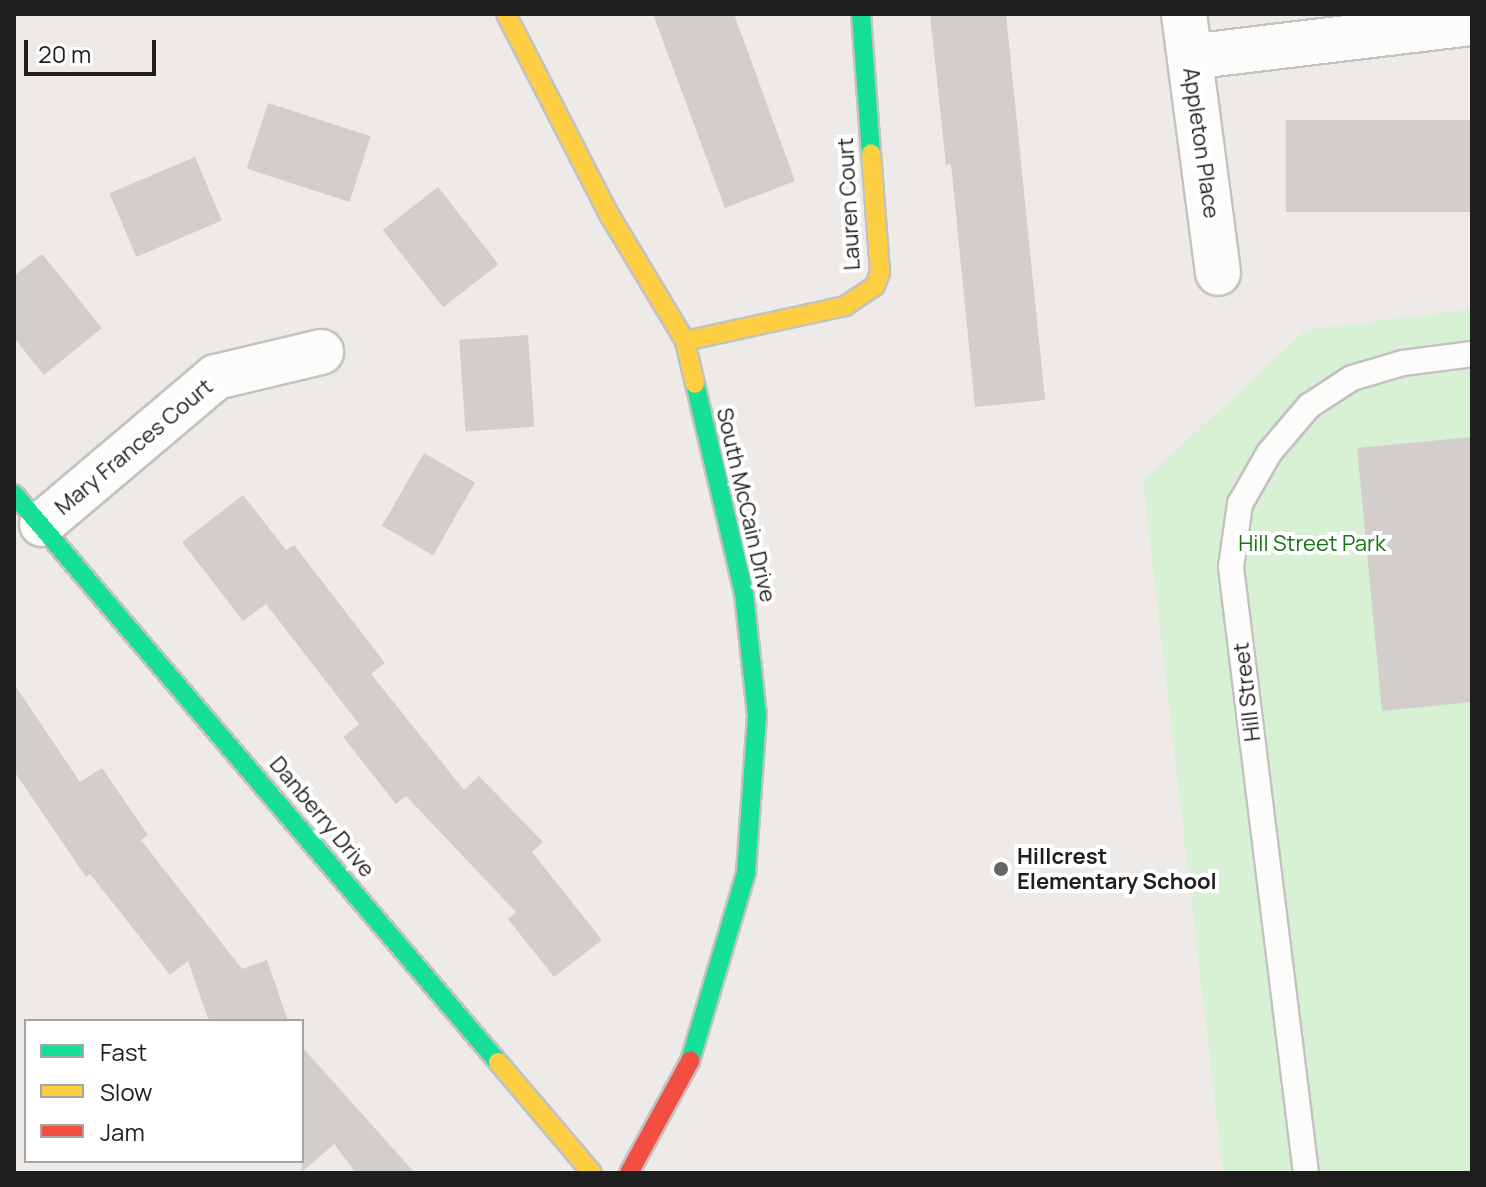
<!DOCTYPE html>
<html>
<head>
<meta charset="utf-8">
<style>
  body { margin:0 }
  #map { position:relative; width:1486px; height:1187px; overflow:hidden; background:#edeae7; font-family:Manrope,sans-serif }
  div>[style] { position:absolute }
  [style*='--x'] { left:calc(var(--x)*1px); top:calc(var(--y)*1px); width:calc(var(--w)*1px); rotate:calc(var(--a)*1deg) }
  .park>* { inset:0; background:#d8f1d4 }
  .building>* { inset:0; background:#d2cecc; transform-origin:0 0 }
  .roads { filter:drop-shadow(2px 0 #c4c2c1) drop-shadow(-2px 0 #c4c2c1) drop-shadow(0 2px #c4c2c1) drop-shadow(0 -2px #c4c2c1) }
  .lane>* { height:24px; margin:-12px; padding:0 12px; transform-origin:12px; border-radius:12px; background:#fcfcfb }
  .street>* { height:44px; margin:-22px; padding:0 22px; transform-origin:22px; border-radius:22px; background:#fcfcfb }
  .fast>* { height:18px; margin:-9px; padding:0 9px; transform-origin:9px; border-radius:9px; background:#16e098 }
  .slow>* { height:18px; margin:-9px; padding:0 9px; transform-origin:9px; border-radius:9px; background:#ffcf43 }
  .jam>* { height:18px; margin:-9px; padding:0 9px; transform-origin:9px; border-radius:9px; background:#f24e42 }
  .dots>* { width:22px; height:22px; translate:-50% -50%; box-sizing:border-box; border:4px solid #fff; border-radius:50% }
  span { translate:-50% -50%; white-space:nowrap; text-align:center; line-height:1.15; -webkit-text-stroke:8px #fff; paint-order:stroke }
  .street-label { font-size:22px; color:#1e1e1e }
  .park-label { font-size:22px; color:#157712 }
  .poi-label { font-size:22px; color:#1e1e1e; font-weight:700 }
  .left { translate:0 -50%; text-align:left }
  .frame { position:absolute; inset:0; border:16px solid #1e1e1e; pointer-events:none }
  .legend { position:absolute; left:24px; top:1019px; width:280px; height:144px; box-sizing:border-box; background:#fff; border:2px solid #a5a5a5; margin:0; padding:10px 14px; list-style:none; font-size:24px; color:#1e1e1e }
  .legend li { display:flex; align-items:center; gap:16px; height:40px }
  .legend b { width:40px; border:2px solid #a5a5a5 }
  .scale { position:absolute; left:24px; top:40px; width:132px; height:36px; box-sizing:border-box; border:4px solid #1e1e1e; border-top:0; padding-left:10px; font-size:24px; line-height:28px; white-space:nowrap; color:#1e1e1e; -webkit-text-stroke:6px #fff; paint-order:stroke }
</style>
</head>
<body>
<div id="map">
  <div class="park">
    <i style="clip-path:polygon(1472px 309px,1472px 1173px,1223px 1173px,1143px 481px,1306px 330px)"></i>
  </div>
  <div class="building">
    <i style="clip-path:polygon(653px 14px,734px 14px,795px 181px,725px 208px)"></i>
    <i style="clip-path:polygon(930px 14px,1006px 14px,1045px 400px,975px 407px,951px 164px,946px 165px)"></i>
    <i style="left:268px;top:103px;width:108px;height:69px;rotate:18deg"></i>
    <i style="left:1472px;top:120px;width:92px;height:186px;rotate:90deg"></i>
    <i style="left:195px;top:157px;width:69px;height:93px;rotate:67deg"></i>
    <i style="left:438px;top:187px;width:98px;height:70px;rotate:52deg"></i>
    <i style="clip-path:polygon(42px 254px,102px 328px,44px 375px,14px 338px,14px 276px)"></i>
    <i style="left:528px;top:335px;width:92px;height:69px;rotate:86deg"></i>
    <i style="clip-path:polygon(1472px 437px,1472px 702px,1382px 711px,1357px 448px)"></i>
    <i style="left:424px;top:453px;width:59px;height:84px;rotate:30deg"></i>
    <i style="clip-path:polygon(243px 495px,286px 550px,294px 545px,385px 663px,371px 674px,464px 790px,479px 776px,543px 842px,532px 852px,602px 940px,554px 977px,508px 919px,516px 912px,406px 796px,396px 804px,343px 737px,359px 724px,266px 604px,243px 621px,182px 542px)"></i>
    <i style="clip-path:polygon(14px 684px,80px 782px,102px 768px,148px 835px,141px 840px,242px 969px,267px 960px,288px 1021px,209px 1021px,188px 961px,170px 975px,90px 874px,86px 877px,14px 771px)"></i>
    <i style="clip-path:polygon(302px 1047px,415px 1173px,356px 1173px,334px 1144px,302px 1172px)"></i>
  </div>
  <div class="roads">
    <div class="lane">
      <i style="--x:1306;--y:1173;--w:611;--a:-97.06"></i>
      <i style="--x:1231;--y:567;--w:64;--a:-81.9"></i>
      <i style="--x:1240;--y:504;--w:59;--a:-60.4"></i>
      <i style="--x:1269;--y:453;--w:62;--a:-49.6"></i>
      <i style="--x:1309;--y:406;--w:51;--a:-33.1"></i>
      <i style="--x:1352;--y:378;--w:53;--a:-16.4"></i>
      <i style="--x:1403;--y:363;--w:70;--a:-7.4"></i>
    </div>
    <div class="street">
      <i style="--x:1184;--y:14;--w:261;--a:82.5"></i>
      <i style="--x:1190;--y:57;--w:284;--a:-6.9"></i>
      <i style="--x:42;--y:524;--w:228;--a:-40.2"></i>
      <i style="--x:216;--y:377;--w:108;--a:-13.4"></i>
    </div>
    <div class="fast">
      <i style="--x:861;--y:14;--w:139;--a:85.9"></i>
      <i style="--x:14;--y:494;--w:746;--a:49.57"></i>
      <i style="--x:690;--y:1061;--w:196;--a:-73.4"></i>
      <i style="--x:746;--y:873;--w:158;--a:-86"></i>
      <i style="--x:757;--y:715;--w:122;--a:-96.1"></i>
      <i style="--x:744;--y:594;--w:216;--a:-103.1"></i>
    </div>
    <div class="slow">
      <i style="--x:506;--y:14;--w:227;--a:62.8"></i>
      <i style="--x:610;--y:216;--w:146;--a:59"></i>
      <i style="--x:685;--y:341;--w:44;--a:76.9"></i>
      <i style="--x:685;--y:341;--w:164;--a:-12.3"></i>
      <i style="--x:845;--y:306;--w:36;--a:-34"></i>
      <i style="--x:875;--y:286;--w:15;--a:-70"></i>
      <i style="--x:880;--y:272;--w:119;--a:-94.3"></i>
      <i style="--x:498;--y:1062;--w:145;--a:49.7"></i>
    </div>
    <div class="jam">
      <i style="--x:629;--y:1173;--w:128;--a:-61.4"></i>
    </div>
  </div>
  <div class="dots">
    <i style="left:1001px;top:869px;background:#666564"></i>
  </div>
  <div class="street-label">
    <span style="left:1201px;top:143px;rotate:82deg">Appleton Place</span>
    <span style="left:849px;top:204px;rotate:-93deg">Lauren Court</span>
    <span style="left:134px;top:447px;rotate:-40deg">Mary Frances Court</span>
    <span style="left:746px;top:505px;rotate:77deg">South McCain Drive</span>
    <span style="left:1247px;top:692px;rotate:-97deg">Hill Street</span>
    <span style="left:322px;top:817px;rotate:50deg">Danberry Drive</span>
  </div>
  <div class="park-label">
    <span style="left:1312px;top:544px">Hill Street Park</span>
  </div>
  <div class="poi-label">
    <span class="left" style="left:1017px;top:869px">Hillcrest<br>Elementary School</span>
  </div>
  <div class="frame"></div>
  <ul class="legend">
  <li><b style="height:10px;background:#16e098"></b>Fast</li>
  <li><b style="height:10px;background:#ffcf43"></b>Slow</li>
  <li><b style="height:10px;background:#f24e42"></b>Jam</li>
  </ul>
  <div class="scale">20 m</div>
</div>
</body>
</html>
